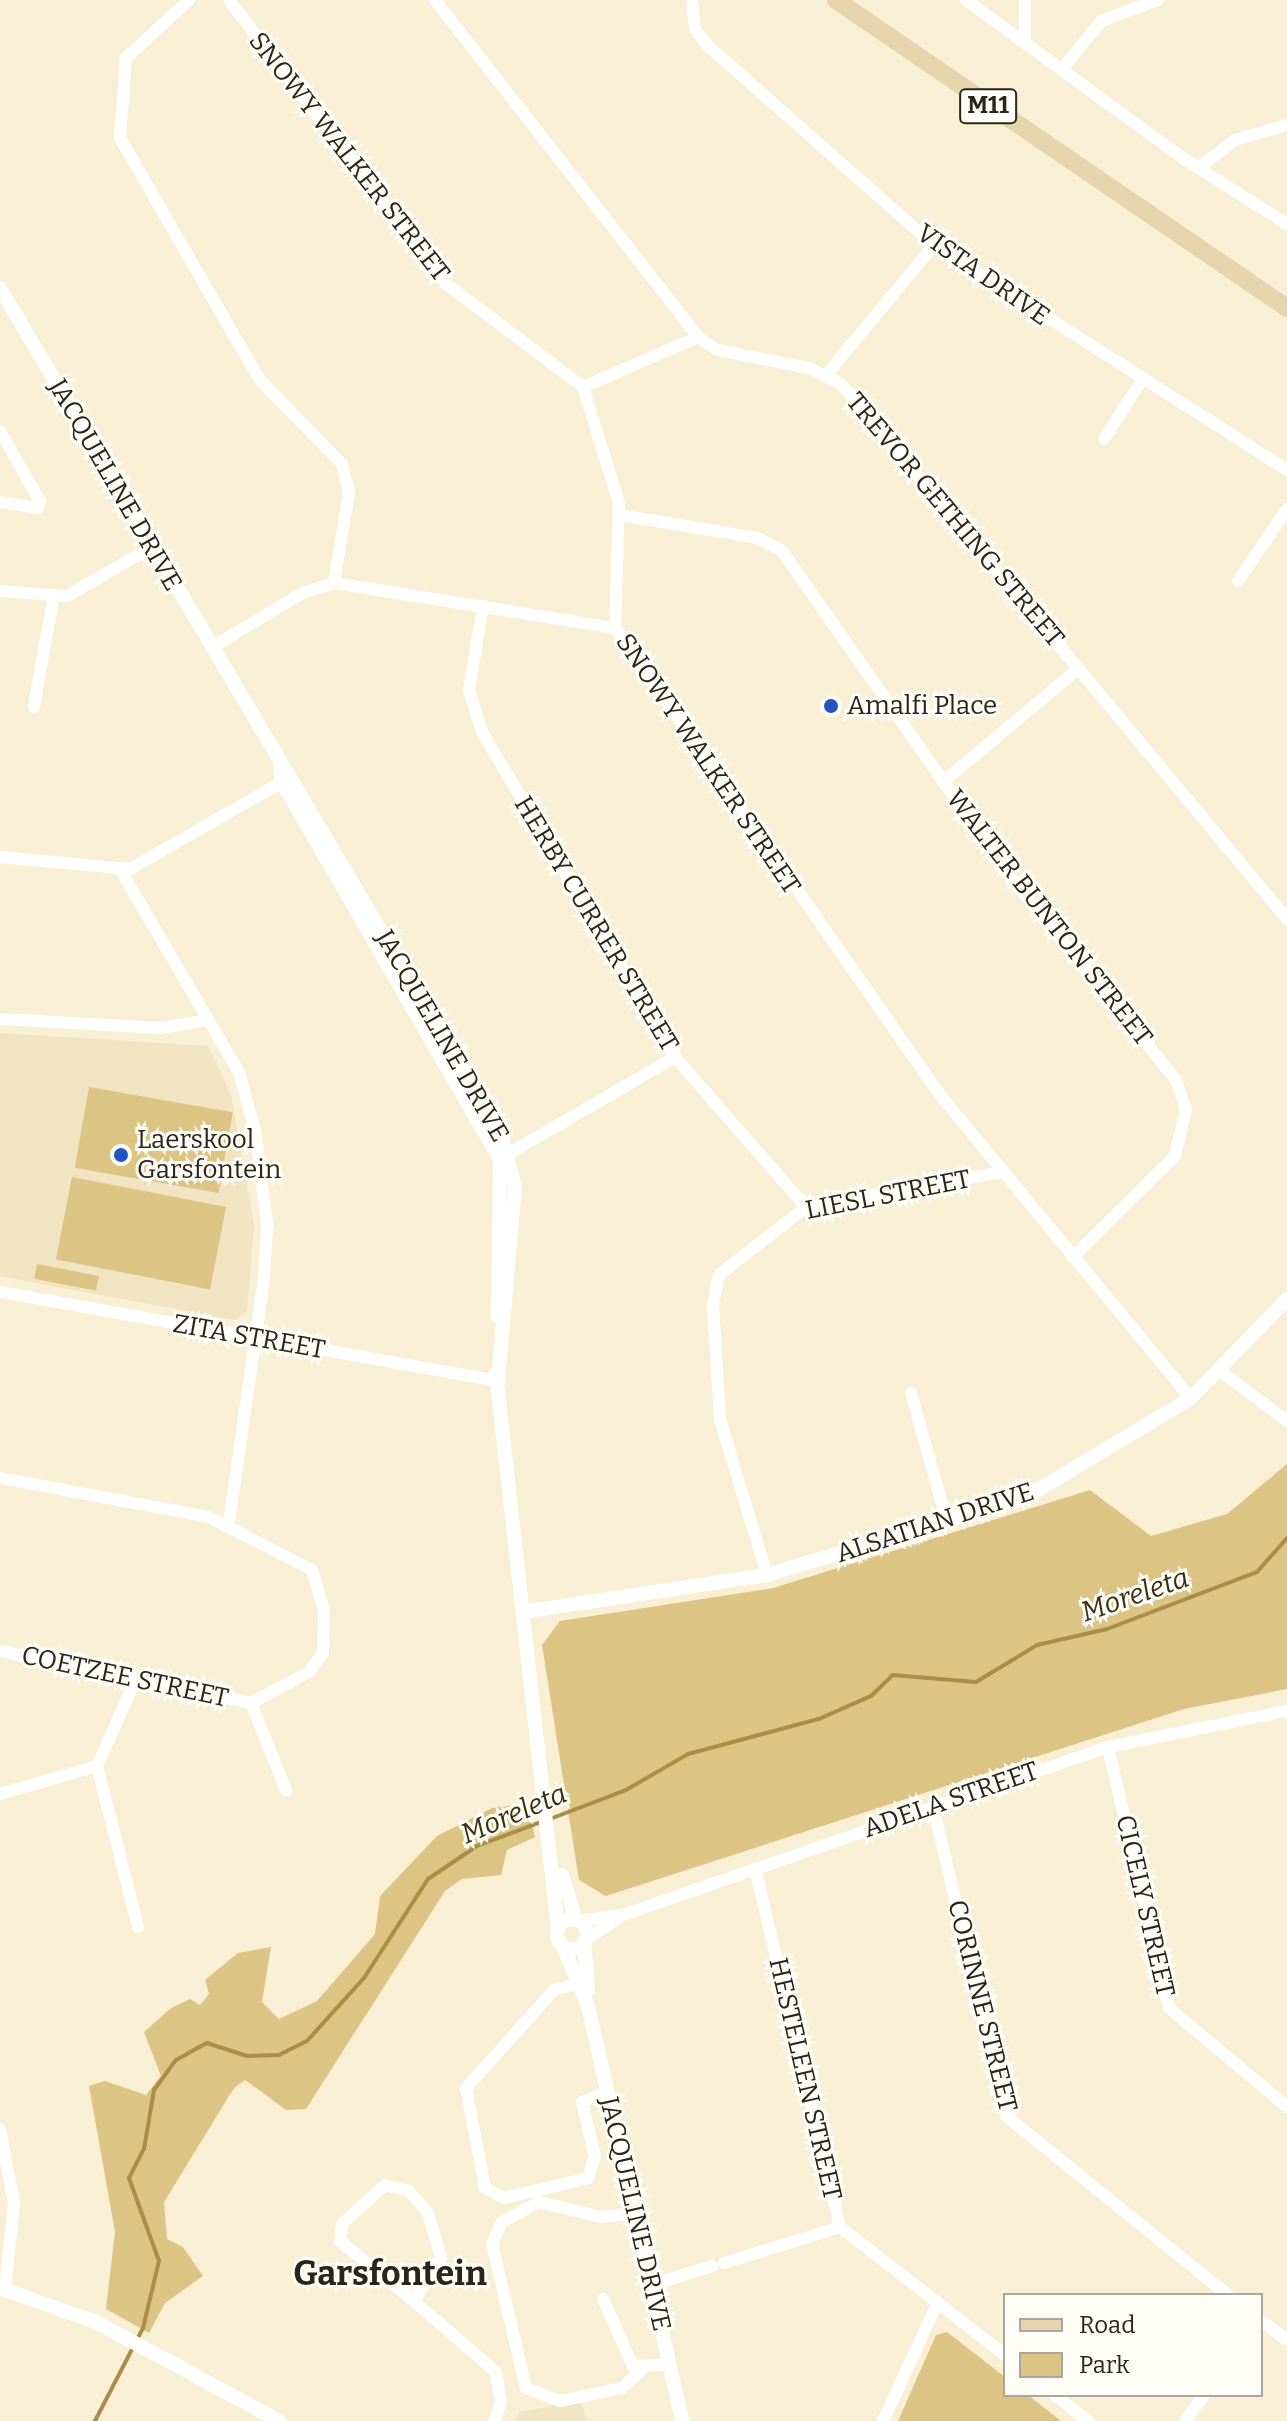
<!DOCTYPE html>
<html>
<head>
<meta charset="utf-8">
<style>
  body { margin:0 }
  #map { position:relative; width:1287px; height:2421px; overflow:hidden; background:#f9efd4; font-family:Bitter,serif }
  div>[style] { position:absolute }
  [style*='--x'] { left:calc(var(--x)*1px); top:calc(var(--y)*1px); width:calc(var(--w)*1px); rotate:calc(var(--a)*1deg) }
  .built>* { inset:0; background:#f1e4c2 }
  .green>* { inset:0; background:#dcc484; transform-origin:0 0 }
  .stream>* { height:4px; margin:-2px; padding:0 2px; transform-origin:2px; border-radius:2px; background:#a78e49 }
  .minor>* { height:12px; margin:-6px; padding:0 6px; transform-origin:6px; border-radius:6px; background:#fff }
  .tertiary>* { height:14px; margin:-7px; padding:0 7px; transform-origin:7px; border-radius:7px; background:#fff }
  .tertiary>.ring { margin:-7px; padding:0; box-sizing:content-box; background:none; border:14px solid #fff; border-radius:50% }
  .primary>* { height:18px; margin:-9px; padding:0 9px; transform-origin:9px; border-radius:9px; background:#e5d5ac }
  .dots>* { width:22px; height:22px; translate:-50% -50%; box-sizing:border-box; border:4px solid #fefdf7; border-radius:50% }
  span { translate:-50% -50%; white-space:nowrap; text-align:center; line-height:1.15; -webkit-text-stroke:6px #fefdf7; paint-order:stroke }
  .shield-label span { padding:2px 6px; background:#fefdf7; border:2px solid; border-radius:6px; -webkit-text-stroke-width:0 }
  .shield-label { font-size:24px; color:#29251b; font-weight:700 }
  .street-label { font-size:26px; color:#29251b }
  .poi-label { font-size:26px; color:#29251b }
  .left { translate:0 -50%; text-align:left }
  .water-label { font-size:28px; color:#3a2f0f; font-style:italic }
  .district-label { font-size:34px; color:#29251b; font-weight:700 }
  .legend { position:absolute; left:1003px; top:2293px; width:260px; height:104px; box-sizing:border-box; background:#fefdf7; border:2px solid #a9a79f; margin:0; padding:10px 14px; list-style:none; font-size:24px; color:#29251b }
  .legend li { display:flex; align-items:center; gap:16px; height:40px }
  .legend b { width:40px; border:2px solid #a9a79f }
</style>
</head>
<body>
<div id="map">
  <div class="built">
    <i style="clip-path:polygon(0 1033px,208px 1046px,231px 1095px,254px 1224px,247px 1311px,235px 1320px,0 1276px)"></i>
    <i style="clip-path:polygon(581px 2401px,586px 2421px,515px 2421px,520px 2412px)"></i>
  </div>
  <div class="green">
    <i style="left:89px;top:1087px;width:146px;height:82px;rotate:10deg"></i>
    <i style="left:72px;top:1177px;width:157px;height:84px;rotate:11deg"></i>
    <i style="left:37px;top:1264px;width:63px;height:15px;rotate:11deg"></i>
    <i style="clip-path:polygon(1287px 1464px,1287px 1689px,1184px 1709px,606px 1896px,579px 1880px,542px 1645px,560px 1621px,773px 1588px,1090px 1490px,1151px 1536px,1227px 1514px)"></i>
    <i style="clip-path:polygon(528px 1804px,535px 1837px,507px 1850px,501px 1875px,462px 1879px,445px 1891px,306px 2109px,286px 2110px,245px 2080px,234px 2088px,164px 2202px,167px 2239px,183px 2247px,203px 2276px,165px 2303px,149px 2333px,106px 2309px,115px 2232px,89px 2086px,105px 2081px,146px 2095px,161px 2076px,144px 2032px,171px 2008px,190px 1999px,200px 2005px,209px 1994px,205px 1980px,238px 1953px,271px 1947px,262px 2002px,279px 2019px,317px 2001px,375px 1934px,380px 1896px,437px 1836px,492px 1808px)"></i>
    <i style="clip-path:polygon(947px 2332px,1005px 2377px,1005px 2395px,1028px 2395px,1061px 2421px,898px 2421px,936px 2335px)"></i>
  </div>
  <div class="stream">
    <i style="--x:550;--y:1819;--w:81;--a:-20.9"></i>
    <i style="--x:626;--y:1790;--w:72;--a:-30.1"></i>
    <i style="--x:688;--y:1754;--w:136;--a:-15"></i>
    <i style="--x:819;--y:1719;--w:57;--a:-23.9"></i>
    <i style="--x:871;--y:1696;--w:30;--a:-44"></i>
    <i style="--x:893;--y:1675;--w:83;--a:4.8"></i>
    <i style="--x:976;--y:1682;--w:71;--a:-31.2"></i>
    <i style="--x:1037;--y:1645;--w:72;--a:-12.9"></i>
    <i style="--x:1107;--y:1629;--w:160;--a:-20.8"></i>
    <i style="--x:1257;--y:1572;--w:45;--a:-48.6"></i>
    <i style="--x:95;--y:2421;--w:105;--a:-62.7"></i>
    <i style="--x:143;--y:2328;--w:69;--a:-76.6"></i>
    <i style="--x:159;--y:2261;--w:88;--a:-109.9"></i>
    <i style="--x:129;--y:2178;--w:33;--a:-63"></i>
    <i style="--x:144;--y:2149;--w:60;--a:-80.4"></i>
    <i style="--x:154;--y:2090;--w:37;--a:-54"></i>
    <i style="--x:176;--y:2060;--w:35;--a:-29"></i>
    <i style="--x:207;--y:2043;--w:42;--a:18"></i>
    <i style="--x:247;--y:2056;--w:32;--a:-2"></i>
    <i style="--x:279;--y:2055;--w:31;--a:-27"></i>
    <i style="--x:307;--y:2041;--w:85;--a:-47.9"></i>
    <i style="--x:364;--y:1978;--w:118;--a:-57.1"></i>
    <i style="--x:428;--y:1879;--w:59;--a:-34"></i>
    <i style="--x:477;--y:1846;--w:68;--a:-20.6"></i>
  </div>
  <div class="minor">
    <i style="--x:189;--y:0;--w:86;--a:137.4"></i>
    <i style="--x:126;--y:58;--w:80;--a:94.3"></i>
    <i style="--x:120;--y:138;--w:278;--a:60"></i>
    <i style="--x:259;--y:379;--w:119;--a:45.7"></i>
    <i style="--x:342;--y:464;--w:30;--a:76"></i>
    <i style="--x:349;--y:493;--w:91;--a:99.5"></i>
    <i style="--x:229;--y:0;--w:356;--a:52.6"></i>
    <i style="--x:445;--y:283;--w:173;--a:37"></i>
    <i style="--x:583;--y:387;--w:121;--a:72.8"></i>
    <i style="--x:619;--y:503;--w:125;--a:91.8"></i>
    <i style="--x:615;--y:628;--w:569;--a:55.16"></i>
    <i style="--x:940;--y:1095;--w:393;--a:50.4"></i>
    <i style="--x:435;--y:0;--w:427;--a:52"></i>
    <i style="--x:698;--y:337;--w:23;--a:34"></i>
    <i style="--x:717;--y:350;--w:94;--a:11.1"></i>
    <i style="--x:809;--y:368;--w:37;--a:27"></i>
    <i style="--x:842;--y:385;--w:695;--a:50.19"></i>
    <i style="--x:692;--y:0;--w:29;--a:84"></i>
    <i style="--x:695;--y:29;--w:20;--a:53"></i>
    <i style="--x:707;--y:45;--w:303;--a:41.4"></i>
    <i style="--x:934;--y:245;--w:419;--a:32.5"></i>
    <i style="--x:966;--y:0;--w:266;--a:36.1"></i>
    <i style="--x:1181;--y:157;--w:125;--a:32.3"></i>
    <i style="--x:1025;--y:0;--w:41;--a:90"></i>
    <i style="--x:1063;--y:68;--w:60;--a:-51"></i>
    <i style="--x:1101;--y:21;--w:61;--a:-20.2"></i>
    <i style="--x:1201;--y:166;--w:43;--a:-37.4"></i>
    <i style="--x:1235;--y:140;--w:54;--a:-16.1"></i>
    <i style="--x:827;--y:374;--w:168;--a:-50.3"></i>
    <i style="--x:583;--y:387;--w:125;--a:-23.5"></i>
    <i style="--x:0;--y:431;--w:81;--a:60.3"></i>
    <i style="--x:40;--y:501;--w:7;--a:106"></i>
    <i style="--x:38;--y:508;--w:38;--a:-171"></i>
    <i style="--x:1104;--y:439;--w:70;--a:-57.2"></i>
    <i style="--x:620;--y:515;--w:139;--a:9.5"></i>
    <i style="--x:757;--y:538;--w:28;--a:27"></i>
    <i style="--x:782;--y:551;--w:398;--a:55"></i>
    <i style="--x:1010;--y:877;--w:262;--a:50.7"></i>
    <i style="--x:1176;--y:1080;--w:31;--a:71"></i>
    <i style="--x:1186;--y:1109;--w:48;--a:103.2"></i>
    <i style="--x:1175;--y:1156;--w:144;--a:135.3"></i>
    <i style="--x:1238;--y:581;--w:87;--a:-55.8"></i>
    <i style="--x:0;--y:591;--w:67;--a:4.3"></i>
    <i style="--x:67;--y:596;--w:98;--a:-30"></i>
    <i style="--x:483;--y:606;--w:85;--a:99.5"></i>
    <i style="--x:469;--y:690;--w:44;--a:72.8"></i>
    <i style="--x:482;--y:732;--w:378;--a:59.3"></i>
    <i style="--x:675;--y:1057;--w:199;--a:48.9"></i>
    <i style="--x:211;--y:648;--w:106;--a:-31.1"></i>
    <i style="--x:302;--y:593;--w:34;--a:-17"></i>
    <i style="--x:334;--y:583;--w:285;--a:9.1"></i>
    <i style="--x:34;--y:707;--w:110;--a:-80"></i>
    <i style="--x:943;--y:782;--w:176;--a:-39.9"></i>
    <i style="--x:0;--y:857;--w:131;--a:5.3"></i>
    <i style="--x:130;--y:869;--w:181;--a:-29.8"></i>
    <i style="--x:121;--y:871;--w:233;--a:59.6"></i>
    <i style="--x:239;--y:1072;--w:60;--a:74.6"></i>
    <i style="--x:255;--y:1130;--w:95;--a:82.7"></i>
    <i style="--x:267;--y:1224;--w:55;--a:93.1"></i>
    <i style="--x:264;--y:1279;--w:246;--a:98.2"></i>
    <i style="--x:0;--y:1019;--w:162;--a:3.2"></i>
    <i style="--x:162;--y:1028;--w:47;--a:-9.9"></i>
    <i style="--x:501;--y:1158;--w:201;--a:-30.1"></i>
    <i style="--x:0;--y:1292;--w:506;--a:10.13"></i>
    <i style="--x:1220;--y:1371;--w:84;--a:36.7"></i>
    <i style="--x:911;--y:1393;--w:133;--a:74.3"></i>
    <i style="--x:0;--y:1478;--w:213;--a:10.6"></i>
    <i style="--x:209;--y:1517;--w:116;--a:27.2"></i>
    <i style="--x:312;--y:1570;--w:42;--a:73.3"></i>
    <i style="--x:324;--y:1610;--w:43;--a:91.3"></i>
    <i style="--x:323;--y:1653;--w:24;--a:126"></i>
    <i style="--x:309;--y:1672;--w:66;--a:151.9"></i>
    <i style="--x:767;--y:1575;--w:163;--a:-106.8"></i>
    <i style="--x:720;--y:1419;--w:114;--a:-93.5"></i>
    <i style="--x:713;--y:1305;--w:31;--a:-79"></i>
    <i style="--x:719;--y:1275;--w:110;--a:-38"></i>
    <i style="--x:806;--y:1207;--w:200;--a:-10.1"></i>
    <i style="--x:0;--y:1651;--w:256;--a:11.7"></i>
    <i style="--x:251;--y:1703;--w:94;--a:68.1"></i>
    <i style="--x:1108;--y:1747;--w:268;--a:76.8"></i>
    <i style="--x:1169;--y:2008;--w:154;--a:40"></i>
    <i style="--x:97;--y:1766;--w:166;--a:75.7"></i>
    <i style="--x:0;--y:1794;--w:101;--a:-16.1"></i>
    <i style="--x:97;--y:1766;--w:93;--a:-65.9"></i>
    <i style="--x:933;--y:1806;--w:318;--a:76.7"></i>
    <i style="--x:1006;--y:2116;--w:285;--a:38.9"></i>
    <i style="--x:755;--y:1868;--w:369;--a:76.7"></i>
    <i style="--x:840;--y:2227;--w:209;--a:37.8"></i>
    <i style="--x:578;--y:1921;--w:45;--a:-7.6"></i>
    <i style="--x:623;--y:1915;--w:513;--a:-19.11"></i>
    <i style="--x:1108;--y:1747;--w:183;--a:-11.4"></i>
    <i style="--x:585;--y:1940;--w:42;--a:-33.3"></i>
    <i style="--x:580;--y:1983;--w:27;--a:165"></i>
    <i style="--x:554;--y:1990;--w:132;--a:131.9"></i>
    <i style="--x:466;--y:2088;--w:102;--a:79.2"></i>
    <i style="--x:485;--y:2188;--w:21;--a:28"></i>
    <i style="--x:504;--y:2198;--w:86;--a:-13.4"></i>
    <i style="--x:588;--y:2178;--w:23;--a:-72"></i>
    <i style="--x:595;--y:2156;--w:56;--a:-103.5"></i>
    <i style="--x:582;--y:2102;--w:28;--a:-21"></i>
    <i style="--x:0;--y:2129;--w:75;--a:79.3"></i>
    <i style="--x:14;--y:2203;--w:85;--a:96"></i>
    <i style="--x:635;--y:2213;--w:34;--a:173"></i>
    <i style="--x:601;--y:2217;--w:64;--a:-166.4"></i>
    <i style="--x:539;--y:2202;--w:42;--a:151.6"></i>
    <i style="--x:502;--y:2222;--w:24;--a:114"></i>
    <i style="--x:492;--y:2244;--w:148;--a:76.7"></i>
    <i style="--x:526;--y:2388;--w:36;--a:21"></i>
    <i style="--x:560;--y:2401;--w:63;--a:-11.8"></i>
    <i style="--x:622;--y:2388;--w:26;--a:-43"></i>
    <i style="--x:724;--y:2263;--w:121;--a:-17.2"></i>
    <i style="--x:651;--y:2285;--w:64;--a:-17.3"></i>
    <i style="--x:603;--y:2299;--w:73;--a:65.9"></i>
    <i style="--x:633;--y:2366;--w:37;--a:-2"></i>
    <i style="--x:414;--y:2301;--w:95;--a:-141"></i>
    <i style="--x:340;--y:2241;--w:17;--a:-83"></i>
    <i style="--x:342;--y:2224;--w:58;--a:-42.2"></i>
    <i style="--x:385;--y:2185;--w:25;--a:14"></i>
    <i style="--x:409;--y:2191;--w:29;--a:49"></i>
    <i style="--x:428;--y:2213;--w:47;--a:73.9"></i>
    <i style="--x:441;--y:2258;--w:51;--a:122.1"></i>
    <i style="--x:414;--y:2301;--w:108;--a:40.9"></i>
    <i style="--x:496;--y:2372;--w:30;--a:81"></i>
    <i style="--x:501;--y:2402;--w:20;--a:108"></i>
    <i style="--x:1261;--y:2321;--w:32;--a:36"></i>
    <i style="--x:1055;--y:2395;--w:42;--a:38.2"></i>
    <i style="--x:883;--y:2421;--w:131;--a:-65.2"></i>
    <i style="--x:1185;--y:2421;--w:32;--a:-54"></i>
  </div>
  <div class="tertiary">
    <i style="--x:0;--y:288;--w:981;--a:59.36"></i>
    <i style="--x:500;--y:1132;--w:56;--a:74.5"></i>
    <i style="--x:515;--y:1186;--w:196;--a:95"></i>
    <i style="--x:280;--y:764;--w:18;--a:84"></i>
    <i style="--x:282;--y:782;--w:435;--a:60"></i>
    <i style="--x:500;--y:1159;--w:158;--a:90.7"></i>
    <i style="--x:496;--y:1374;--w:558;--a:83.63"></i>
    <i style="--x:522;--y:1612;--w:248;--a:-8.6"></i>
    <i style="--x:767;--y:1575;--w:273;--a:-16.8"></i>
    <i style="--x:1028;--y:1496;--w:190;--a:-31"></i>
    <i style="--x:1191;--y:1398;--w:138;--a:-45.9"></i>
    <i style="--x:562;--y:1875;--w:47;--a:72.7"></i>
    <i class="ring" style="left:557px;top:1919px;width:16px;height:16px"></i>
    <i style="--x:584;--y:1942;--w:48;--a:85.2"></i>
    <i style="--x:563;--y:1946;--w:65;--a:67.4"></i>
    <i style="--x:588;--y:2006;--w:426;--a:77.2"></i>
    <i style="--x:0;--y:2288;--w:102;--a:19.5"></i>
    <i style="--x:96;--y:2322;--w:208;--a:28.4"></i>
  </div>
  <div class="primary">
    <i style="--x:836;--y:0;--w:546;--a:34.33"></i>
  </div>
  <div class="dots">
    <i style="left:831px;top:706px;background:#2255c3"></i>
    <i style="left:121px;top:1155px;background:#2255c3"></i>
  </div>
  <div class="shield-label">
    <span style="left:988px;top:106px">M11</span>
  </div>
  <div class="street-label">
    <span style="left:349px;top:157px;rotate:52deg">SNOWY WALKER STREET</span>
    <span style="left:983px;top:275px;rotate:35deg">VISTA DRIVE</span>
    <span style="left:115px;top:485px;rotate:60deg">JACQUELINE DRIVE</span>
    <span style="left:955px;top:520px;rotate:50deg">TREVOR GETHING STREET</span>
    <span style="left:708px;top:764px;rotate:56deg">SNOWY WALKER STREET</span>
    <span style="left:1049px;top:918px;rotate:52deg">WALTER BUNTON STREET</span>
    <span style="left:596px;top:924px;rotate:59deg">HERBY CURRER STREET</span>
    <span style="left:442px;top:1036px;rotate:60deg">JACQUELINE DRIVE</span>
    <span style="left:888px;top:1195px;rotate:-11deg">LIESL STREET</span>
    <span style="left:249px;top:1337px;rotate:10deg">ZITA STREET</span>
    <span style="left:935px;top:1523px;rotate:-18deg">ALSATIAN DRIVE</span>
    <span style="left:125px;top:1677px;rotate:12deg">COETZEE STREET</span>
    <span style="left:951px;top:1800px;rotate:-19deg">ADELA STREET</span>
    <span style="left:1145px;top:1906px;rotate:77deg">CICELY STREET</span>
    <span style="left:982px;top:2006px;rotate:76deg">CORINNE STREET</span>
    <span style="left:805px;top:2079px;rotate:77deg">HESTELEEN STREET</span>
    <span style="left:635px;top:2214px;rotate:77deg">JACQUELINE DRIVE</span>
  </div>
  <div class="poi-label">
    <span class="left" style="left:847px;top:706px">Amalfi Place</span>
    <span class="left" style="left:137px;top:1155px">Laerskool<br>Garsfontein</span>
  </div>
  <div class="water-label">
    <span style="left:1135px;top:1595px;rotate:-19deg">Moreleta</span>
    <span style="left:514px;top:1814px;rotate:-23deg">Moreleta</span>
  </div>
  <div class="district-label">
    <span style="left:390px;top:2274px">Garsfontein</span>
  </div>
  <ul class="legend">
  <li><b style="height:10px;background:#e5d5ac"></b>Road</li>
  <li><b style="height:22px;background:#dcc484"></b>Park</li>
  </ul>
</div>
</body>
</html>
